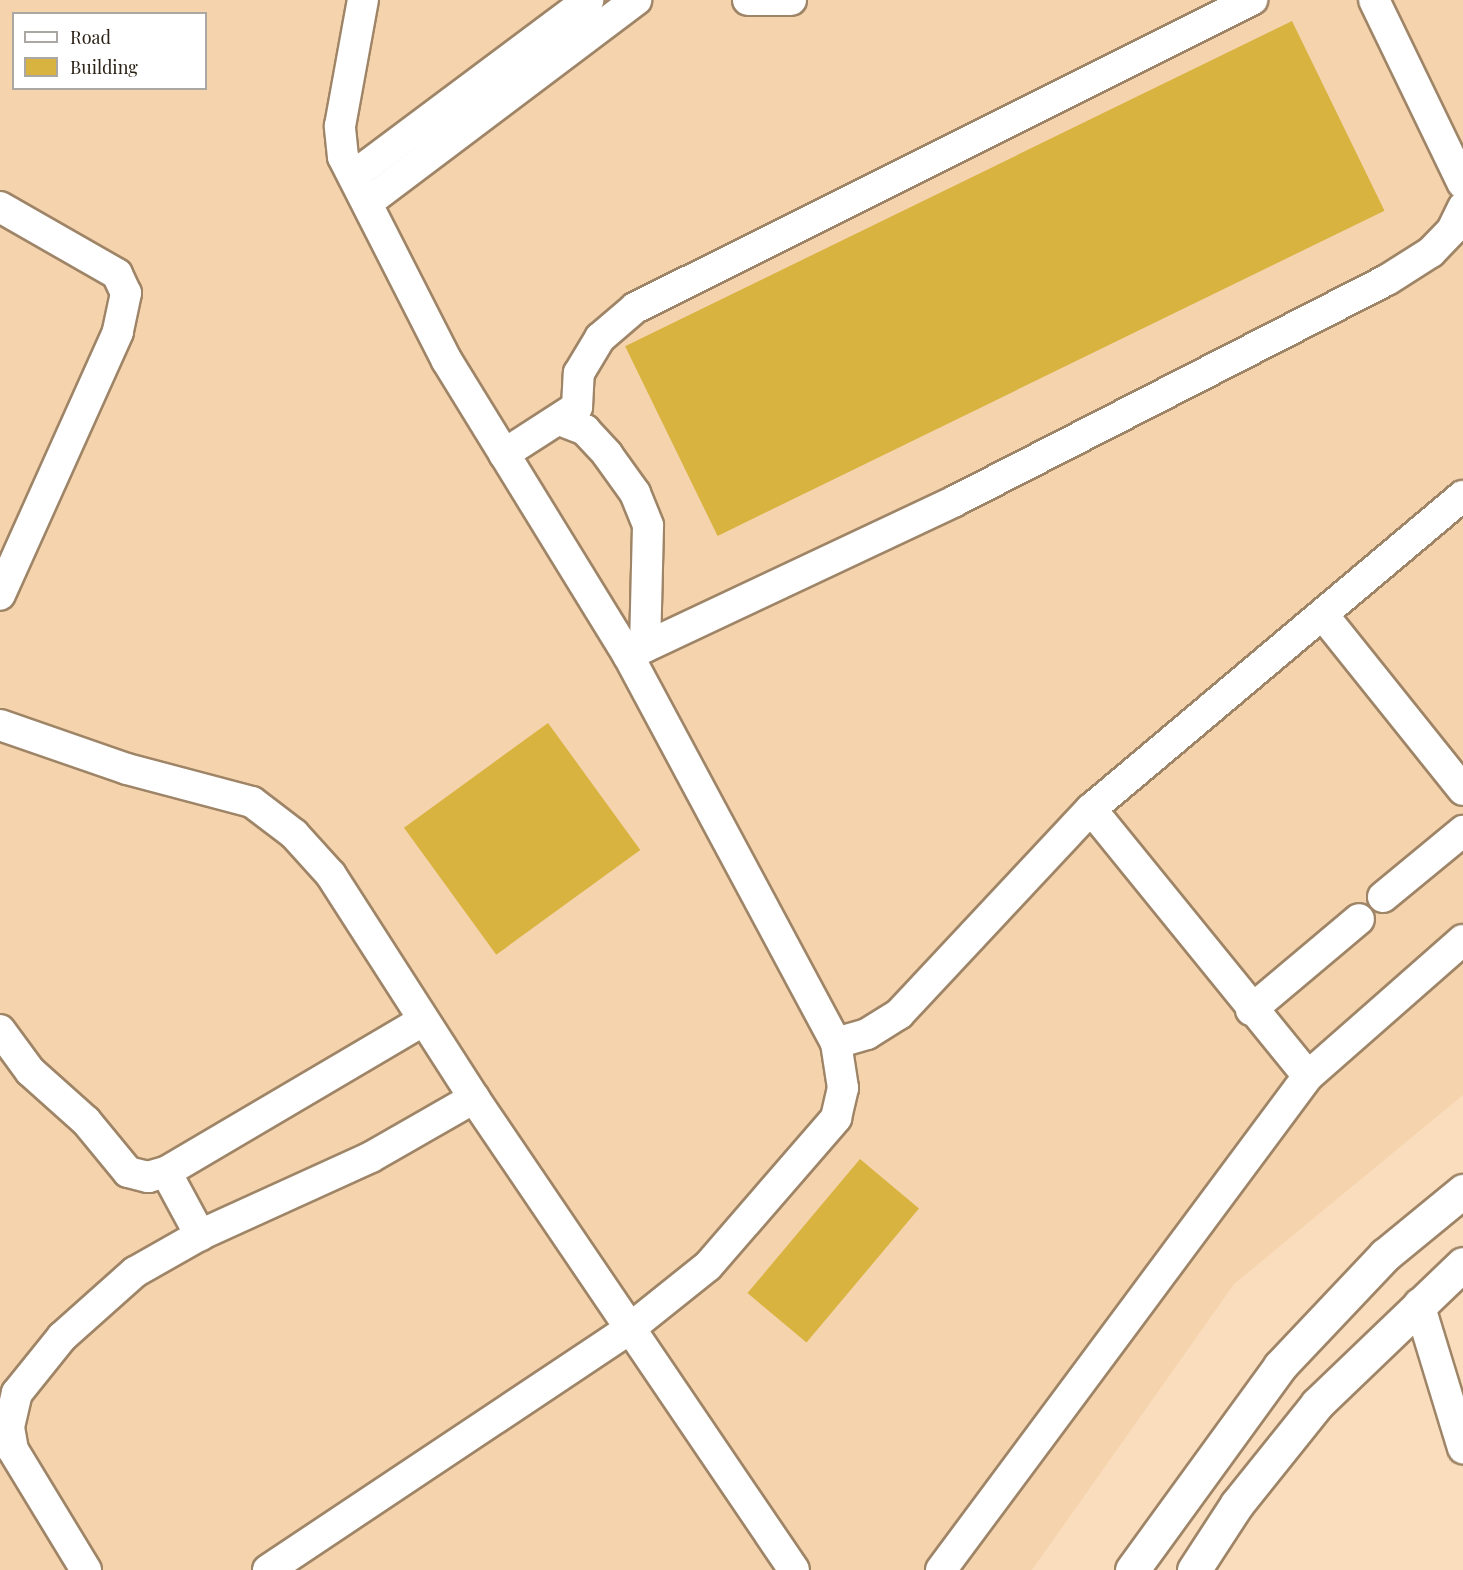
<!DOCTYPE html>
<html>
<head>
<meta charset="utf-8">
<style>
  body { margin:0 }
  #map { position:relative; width:1463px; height:1570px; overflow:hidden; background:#f9ddbd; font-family:"Playfair Display",serif }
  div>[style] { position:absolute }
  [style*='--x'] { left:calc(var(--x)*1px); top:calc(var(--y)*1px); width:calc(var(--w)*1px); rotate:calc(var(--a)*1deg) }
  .built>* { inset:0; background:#f5d3ad }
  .building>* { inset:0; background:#d9b340; transform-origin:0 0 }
  .roads { filter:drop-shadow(2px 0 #9f8567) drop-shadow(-2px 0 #9f8567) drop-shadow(0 2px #9f8567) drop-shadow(0 -2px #9f8567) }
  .minor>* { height:30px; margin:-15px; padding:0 15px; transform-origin:15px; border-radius:15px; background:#fff }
  .major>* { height:33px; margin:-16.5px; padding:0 16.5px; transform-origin:16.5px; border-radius:16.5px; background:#fff }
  span { translate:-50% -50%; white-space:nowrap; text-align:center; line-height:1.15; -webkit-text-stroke:4.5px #fff; paint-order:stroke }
  .legend { position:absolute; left:12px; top:12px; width:195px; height:78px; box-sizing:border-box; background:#fff; border:2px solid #aba7a2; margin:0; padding:8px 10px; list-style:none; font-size:18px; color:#2c2216 }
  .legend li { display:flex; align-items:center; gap:12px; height:30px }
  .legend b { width:30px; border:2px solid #aba7a2 }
</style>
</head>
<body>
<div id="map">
  <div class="built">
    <i style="clip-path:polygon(evenodd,0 0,1463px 0,1463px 1095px,1234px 1284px,1032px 1570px,0 1570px,0 0,14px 14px,206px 14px,206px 88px,14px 88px,14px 14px)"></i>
  </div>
  <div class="building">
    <i style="left:1292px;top:21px;width:211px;height:742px;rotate:64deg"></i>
    <i style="left:548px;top:723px;width:157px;height:178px;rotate:54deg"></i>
    <i style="left:860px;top:1159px;width:77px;height:175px;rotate:40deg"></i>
  </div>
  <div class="roads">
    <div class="minor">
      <i style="--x:748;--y:0;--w:43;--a:0"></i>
      <i style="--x:1374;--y:0;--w:204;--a:64.2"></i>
      <i style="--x:353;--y:176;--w:294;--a:-36.8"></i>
      <i style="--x:368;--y:202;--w:336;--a:-37"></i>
      <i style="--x:0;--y:207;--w:135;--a:29.8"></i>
      <i style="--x:117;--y:274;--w:21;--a:65"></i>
      <i style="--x:126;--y:293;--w:40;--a:102"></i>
      <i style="--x:118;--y:332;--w:288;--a:114.2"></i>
      <i style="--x:562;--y:421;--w:25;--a:21"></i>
      <i style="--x:585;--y:430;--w:33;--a:47"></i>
      <i style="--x:607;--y:454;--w:48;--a:54.3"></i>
      <i style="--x:635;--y:493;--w:35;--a:68"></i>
      <i style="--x:648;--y:526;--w:121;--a:91.4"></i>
      <i style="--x:504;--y:454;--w:87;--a:-32.8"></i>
      <i style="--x:577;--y:407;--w:34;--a:-87"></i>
      <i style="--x:579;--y:373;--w:41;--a:-59"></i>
      <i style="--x:600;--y:338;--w:46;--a:-40.6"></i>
      <i style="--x:635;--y:308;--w:690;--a:-26.53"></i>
      <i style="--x:1323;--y:615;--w:224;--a:51.3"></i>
      <i style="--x:628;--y:655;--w:361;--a:-25.2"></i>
      <i style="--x:955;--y:501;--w:485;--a:-27.1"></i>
      <i style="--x:1387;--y:280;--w:52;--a:-32.5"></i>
      <i style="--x:1431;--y:252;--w:30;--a:-46"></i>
      <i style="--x:1452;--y:230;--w:25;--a:-64"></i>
      <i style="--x:0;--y:725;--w:134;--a:19.1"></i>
      <i style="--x:127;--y:769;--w:129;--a:14.8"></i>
      <i style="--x:252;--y:802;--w:53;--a:37.3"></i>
      <i style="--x:294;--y:834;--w:55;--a:47.9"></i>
      <i style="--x:331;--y:875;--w:265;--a:57.3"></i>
      <i style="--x:474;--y:1098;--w:570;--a:55.86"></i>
      <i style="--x:1091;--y:809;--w:344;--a:50.9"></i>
      <i style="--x:1383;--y:897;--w:104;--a:-39.5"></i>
      <i style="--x:1251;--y:1010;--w:141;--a:-40.1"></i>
      <i style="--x:0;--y:1030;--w:51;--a:53.8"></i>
      <i style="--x:30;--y:1071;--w:75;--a:41.8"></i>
      <i style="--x:86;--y:1121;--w:66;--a:50.5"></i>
      <i style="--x:128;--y:1172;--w:21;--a:14"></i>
      <i style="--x:148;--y:1177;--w:19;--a:-16"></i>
      <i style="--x:166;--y:1172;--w:299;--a:-30.5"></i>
      <i style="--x:836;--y:1043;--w:32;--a:-16"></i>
      <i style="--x:867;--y:1034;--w:38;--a:-32"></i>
      <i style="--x:899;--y:1014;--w:281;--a:-46.9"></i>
      <i style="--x:1091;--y:809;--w:486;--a:-40.1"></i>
      <i style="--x:166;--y:1172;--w:72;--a:61.6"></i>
      <i style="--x:1419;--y:1304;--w:151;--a:73"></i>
      <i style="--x:86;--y:1570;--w:140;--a:-121.3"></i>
      <i style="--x:13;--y:1450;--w:23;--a:-100"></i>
      <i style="--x:9;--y:1427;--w:35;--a:-77"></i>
      <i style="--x:17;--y:1393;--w:72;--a:-51.2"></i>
      <i style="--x:62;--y:1337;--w:98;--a:-41.7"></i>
      <i style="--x:135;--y:1272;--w:75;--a:-29.6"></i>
      <i style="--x:200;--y:1235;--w:188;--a:-24.5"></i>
      <i style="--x:371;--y:1157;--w:119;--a:-29.8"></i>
      <i style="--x:268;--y:1570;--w:433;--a:-33.7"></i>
      <i style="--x:628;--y:1330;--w:102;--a:-38.7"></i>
      <i style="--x:708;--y:1266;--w:196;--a:-49.1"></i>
      <i style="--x:836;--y:1118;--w:31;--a:-77"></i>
      <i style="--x:843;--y:1088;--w:46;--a:-98.8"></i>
      <i style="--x:836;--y:1043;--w:440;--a:-118.2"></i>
      <i style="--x:628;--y:655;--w:345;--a:-121.6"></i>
      <i style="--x:447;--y:361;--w:229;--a:-117"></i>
      <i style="--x:343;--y:157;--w:31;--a:-96"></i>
      <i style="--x:340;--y:126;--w:128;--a:-79.7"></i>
      <i style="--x:941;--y:1570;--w:615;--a:-53.39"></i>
      <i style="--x:1308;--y:1076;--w:206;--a:-41.3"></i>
    </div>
    <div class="major">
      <i style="--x:1132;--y:1570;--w:252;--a:-54"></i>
      <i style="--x:1280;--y:1366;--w:153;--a:-46.6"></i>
      <i style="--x:1385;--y:1255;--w:101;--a:-39.4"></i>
      <i style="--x:1194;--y:1570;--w:79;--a:-56.9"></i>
      <i style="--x:1237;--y:1504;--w:128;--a:-51.3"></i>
      <i style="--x:1317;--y:1404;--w:202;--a:-43.8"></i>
    </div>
  </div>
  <ul class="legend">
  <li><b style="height:8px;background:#fff"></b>Road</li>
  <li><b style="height:16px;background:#d9b340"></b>Building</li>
  </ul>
</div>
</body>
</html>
